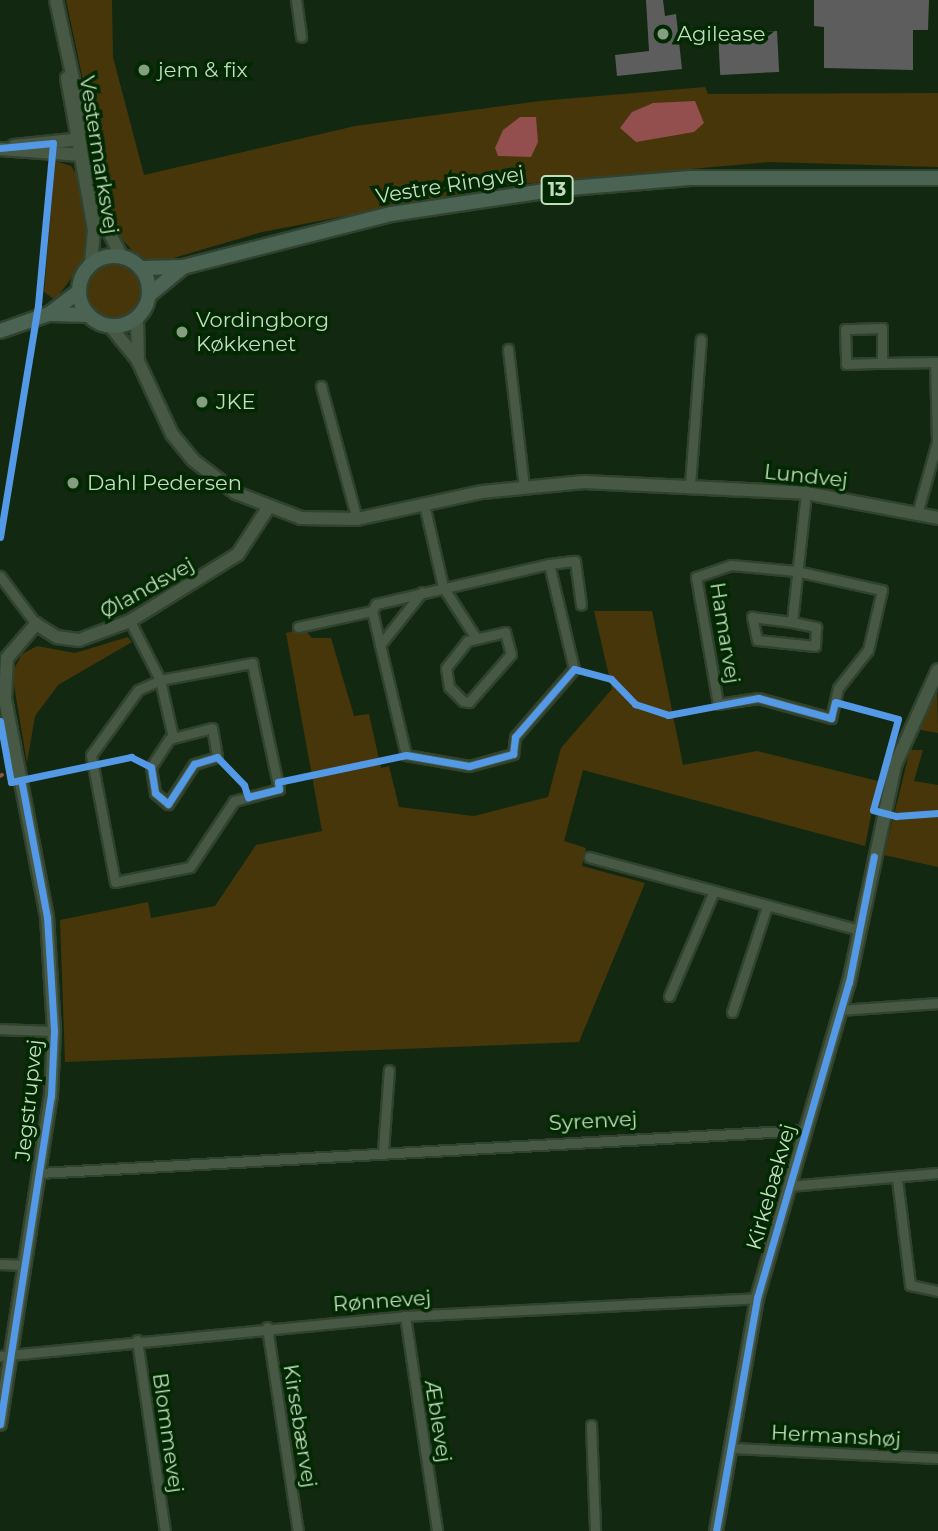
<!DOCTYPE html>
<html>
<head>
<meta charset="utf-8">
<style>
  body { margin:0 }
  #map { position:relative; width:938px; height:1531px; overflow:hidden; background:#132810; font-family:Montserrat,sans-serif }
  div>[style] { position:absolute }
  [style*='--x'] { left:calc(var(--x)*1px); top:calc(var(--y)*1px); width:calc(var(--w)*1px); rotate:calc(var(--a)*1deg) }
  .green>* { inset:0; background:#47360a }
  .round { border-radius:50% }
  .water>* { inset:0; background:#924f4d }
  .stream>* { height:3.5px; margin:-1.75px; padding:0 1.75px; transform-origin:1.75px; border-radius:1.75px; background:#924f4d }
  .building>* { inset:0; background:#5d5d5e; transform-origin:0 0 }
  .roads { filter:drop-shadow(2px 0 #31422f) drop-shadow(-2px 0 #31422f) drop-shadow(0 2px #31422f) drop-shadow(0 -2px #31422f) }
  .street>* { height:9px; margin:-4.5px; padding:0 4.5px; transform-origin:4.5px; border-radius:4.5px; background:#475944 }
  .secondary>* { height:12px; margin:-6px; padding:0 6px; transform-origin:6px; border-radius:6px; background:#475944 }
  .primary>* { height:14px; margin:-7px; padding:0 7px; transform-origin:7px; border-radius:7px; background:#4b6352 }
  .primary>.ring { margin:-7px; padding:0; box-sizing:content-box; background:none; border:14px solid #4b6352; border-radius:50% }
  .cycleway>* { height:7px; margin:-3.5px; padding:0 3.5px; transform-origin:3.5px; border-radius:3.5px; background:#5399e6 }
  .dots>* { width:19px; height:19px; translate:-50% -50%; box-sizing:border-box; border:4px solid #012900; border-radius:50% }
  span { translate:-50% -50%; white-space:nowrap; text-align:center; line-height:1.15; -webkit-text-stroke:7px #012900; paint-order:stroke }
  .shield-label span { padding:2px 5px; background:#012900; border:2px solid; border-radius:5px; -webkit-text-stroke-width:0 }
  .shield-label { font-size:19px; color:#c2ddbd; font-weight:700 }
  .poi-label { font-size:21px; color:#c2ddbd }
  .left { translate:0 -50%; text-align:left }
  .street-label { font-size:21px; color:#c2ddbd }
</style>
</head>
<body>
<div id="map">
  <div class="green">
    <i style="clip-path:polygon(66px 0,112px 0,113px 57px,144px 175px,355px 126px,540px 101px,705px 87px,708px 94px,938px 93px,938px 167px,769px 162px,501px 186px,262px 232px,160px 262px,138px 257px,115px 231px)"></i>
    <i style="clip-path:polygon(55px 161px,71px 166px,79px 178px,90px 232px,88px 256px,55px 300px,44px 292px)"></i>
    <i class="round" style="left:88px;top:265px;width:52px;height:52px"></i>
    <i style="clip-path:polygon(594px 611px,652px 611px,683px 765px,757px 751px,878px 781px,865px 846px,583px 770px,564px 841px,586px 848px,582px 866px,645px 883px,579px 1042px,65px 1062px,60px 920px,148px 902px,151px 918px,215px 906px,256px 845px,322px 831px,286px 633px,304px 629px,312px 638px,331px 638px,354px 716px,369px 714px,381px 768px,389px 766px,399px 807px,474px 816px,548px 797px,561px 748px,612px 689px)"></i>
    <i style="clip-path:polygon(128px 637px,132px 642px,58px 685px,35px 716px,27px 763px,12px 673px,22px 654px,37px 646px,75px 653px)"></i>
    <i style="clip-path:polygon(937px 688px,938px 733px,916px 729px)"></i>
    <i style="clip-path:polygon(910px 750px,923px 750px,914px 781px,938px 785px,938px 867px,884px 855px)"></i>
  </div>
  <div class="water">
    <i style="clip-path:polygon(695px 101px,704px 123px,694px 132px,636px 142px,620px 128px,632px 112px,653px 103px)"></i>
    <i style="clip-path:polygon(520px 117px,536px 117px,538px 142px,531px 157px,498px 156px,495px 148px,503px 130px)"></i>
  </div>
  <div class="stream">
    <i style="--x:0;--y:776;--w:2;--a:-27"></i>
  </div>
  <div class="building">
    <i style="clip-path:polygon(646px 0,663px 0,665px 16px,676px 14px,682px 69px,617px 76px,615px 55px,649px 51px)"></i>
    <i style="clip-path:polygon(814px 0,929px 0,928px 30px,913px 30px,913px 70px,824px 68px,824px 27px,814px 26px)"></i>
    <i style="left:777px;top:31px;width:41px;height:59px;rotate:87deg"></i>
  </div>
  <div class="roads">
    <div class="street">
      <i style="--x:296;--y:0;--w:37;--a:82"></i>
      <i style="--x:508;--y:349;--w:139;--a:83.4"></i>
      <i style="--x:882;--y:363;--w:35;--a:-90"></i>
      <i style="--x:882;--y:328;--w:37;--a:178"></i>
      <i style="--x:845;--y:329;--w:35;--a:88"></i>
      <i style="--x:846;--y:364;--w:36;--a:-2"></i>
      <i style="--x:882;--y:363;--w:56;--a:-1"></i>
      <i style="--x:321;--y:386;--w:138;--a:74.9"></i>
      <i style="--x:690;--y:484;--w:145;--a:-85.7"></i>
      <i style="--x:424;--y:504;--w:85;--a:77.1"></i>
      <i style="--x:443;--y:587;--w:61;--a:57.1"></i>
      <i style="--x:917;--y:514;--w:75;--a:-74.5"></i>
      <i style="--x:937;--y:442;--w:80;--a:-91.4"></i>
      <i style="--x:731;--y:565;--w:65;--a:5.3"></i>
      <i style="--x:796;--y:571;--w:88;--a:12.5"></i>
      <i style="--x:882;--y:590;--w:62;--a:103.1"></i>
      <i style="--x:868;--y:650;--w:48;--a:128.3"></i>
      <i style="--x:838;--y:688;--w:31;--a:103"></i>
      <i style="--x:831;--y:718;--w:76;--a:-164.7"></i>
      <i style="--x:758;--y:698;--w:40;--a:171.5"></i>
      <i style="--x:718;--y:704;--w:129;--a:-99.8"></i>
      <i style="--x:696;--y:577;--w:37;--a:-19"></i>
      <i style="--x:0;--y:576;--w:60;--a:53.1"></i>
      <i style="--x:422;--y:592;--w:68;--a:128.4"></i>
      <i style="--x:380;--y:645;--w:113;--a:76.7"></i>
      <i style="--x:406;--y:755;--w:64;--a:9.9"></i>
      <i style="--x:469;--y:766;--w:46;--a:-15.3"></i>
      <i style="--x:513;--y:754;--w:17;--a:-83"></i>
      <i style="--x:515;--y:737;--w:90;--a:-49.1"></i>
      <i style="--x:574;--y:669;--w:108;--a:-103.4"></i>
      <i style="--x:130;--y:621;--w:66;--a:63"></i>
      <i style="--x:160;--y:680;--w:58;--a:77.2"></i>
      <i style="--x:792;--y:622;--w:25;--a:12"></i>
      <i style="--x:816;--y:627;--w:19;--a:93"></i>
      <i style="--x:815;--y:646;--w:58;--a:-174.1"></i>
      <i style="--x:757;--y:640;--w:24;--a:-102"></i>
      <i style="--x:752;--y:617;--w:40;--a:7.1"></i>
      <i style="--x:792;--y:622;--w:130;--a:-83.8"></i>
      <i style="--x:298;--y:627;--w:76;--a:-12.2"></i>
      <i style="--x:505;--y:632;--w:23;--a:75"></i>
      <i style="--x:511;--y:654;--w:64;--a:131.2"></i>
      <i style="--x:469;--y:702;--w:6;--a:-171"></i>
      <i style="--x:463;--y:701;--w:20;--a:-135"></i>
      <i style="--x:449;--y:687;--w:19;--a:-99"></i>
      <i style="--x:446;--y:668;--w:34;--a:-52"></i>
      <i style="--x:467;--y:641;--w:39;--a:-13"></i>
      <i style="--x:380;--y:645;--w:35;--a:-103"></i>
      <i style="--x:372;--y:611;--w:8;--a:-60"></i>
      <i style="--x:376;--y:604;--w:178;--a:-13"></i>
      <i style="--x:549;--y:564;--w:26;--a:-7"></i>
      <i style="--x:575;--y:561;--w:44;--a:82.2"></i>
      <i style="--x:252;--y:663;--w:129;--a:77.9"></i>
      <i style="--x:279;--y:789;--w:47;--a:165.1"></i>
      <i style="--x:234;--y:801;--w:79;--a:123.7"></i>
      <i style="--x:190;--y:867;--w:76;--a:168.7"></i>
      <i style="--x:115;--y:882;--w:129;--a:-100.7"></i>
      <i style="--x:91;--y:755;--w:80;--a:-54.1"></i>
      <i style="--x:138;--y:690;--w:24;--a:-24"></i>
      <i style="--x:160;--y:680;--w:94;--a:-10.5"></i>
      <i style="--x:212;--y:728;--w:29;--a:80"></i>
      <i style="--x:217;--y:757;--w:24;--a:163"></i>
      <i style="--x:194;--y:764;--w:48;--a:123"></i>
      <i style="--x:168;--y:804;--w:17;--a:-140"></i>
      <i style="--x:155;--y:793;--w:26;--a:-99"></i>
      <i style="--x:151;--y:767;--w:33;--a:-57"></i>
      <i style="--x:169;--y:739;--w:44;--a:-14.3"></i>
      <i style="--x:589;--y:857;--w:280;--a:15.1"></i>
      <i style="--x:669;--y:996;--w:114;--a:-66.8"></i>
      <i style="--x:841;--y:1010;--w:97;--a:-4.1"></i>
      <i style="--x:732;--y:1012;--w:112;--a:-71.7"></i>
      <i style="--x:0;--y:1029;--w:54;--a:2.1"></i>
      <i style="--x:383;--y:1151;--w:81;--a:-85.8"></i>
      <i style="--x:39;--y:1173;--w:768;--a:-3.21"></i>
      <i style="--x:897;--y:1179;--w:107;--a:83"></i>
      <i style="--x:910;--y:1285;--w:29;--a:12"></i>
      <i style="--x:788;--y:1186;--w:151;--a:-5"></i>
      <i style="--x:0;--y:1264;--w:25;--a:2"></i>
      <i style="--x:405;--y:1316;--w:217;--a:81.5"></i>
      <i style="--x:267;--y:1327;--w:206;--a:81.4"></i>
      <i style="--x:137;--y:1340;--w:193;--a:81.7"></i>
      <i style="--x:0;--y:1356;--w:407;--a:-5.6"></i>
      <i style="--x:405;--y:1316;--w:352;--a:-2.9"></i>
      <i style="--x:591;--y:1425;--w:106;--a:87.8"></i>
      <i style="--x:732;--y:1448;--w:206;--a:2.8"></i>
    </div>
    <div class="secondary">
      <i style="--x:56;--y:0;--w:227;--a:77.8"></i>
      <i style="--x:104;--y:222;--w:39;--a:63"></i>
      <i style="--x:67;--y:78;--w:153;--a:79.9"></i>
      <i style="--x:94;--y:229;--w:37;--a:95"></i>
      <i style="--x:14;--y:146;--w:68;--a:-5.9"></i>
      <i style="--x:0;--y:149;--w:82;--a:4.2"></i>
      <i style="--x:137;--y:318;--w:43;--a:88.7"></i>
      <i style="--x:138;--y:361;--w:81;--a:65"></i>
      <i style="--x:172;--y:434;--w:33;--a:51"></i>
      <i style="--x:193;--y:460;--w:54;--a:37.5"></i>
      <i style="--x:236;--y:493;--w:70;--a:21"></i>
      <i style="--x:301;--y:518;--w:56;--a:1"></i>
      <i style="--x:357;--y:519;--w:128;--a:-12.2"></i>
      <i style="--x:482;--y:492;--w:102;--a:-5.6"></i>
      <i style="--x:584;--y:482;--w:222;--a:2.8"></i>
      <i style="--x:806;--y:493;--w:134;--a:10.7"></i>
      <i style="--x:110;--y:326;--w:41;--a:50.9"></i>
      <i style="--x:0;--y:1424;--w:332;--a:-81.2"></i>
      <i style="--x:51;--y:1096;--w:65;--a:-87.4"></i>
      <i style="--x:54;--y:1031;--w:114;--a:-93.5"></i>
      <i style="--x:47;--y:917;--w:222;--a:-100.9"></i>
      <i style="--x:5;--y:699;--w:41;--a:-87.2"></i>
      <i style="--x:7;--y:658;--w:45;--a:-49.5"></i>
      <i style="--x:36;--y:624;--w:25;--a:32"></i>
      <i style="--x:57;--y:637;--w:22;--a:8"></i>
      <i style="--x:79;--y:640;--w:54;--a:-20.4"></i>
      <i style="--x:130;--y:621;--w:127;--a:-31.8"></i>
      <i style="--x:238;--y:554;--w:55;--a:-56.9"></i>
      <i style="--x:716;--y:1531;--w:237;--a:-80"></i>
      <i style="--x:757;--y:1298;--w:329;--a:-73.8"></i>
      <i style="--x:849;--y:982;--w:222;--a:-78"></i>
      <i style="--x:895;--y:765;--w:104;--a:-65.6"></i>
    </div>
    <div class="primary">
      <i class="ring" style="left:79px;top:256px;width:56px;height:56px"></i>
      <i style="--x:141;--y:268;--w:42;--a:-1.4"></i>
      <i style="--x:183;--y:267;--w:215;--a:-14.3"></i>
      <i style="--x:391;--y:214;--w:169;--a:-8.5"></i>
      <i style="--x:558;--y:189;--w:132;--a:-4.8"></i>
      <i style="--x:690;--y:178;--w:248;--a:0"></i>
      <i style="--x:149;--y:295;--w:44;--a:-39.5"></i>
      <i style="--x:49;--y:314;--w:40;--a:1.4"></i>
      <i style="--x:0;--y:331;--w:52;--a:-19.1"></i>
      <i style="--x:49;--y:314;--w:38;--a:-37"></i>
    </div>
  </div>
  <div class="cycleway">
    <i style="--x:0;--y:148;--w:53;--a:-5.4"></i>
    <i style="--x:53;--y:143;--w:163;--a:95.3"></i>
    <i style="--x:38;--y:305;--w:235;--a:99.3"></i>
    <i style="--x:0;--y:721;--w:62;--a:79.8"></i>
    <i style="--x:11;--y:782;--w:123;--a:-11.8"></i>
    <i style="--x:131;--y:757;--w:22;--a:27"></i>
    <i style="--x:151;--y:767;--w:26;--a:81"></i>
    <i style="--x:155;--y:793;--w:17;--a:40"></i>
    <i style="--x:168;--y:804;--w:48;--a:-57"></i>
    <i style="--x:194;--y:764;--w:24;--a:-17"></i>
    <i style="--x:217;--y:757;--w:39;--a:46"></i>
    <i style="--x:244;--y:785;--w:13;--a:72"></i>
    <i style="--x:248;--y:797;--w:32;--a:-14"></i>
    <i style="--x:279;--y:789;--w:7;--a:-98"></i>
    <i style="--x:278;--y:782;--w:131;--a:-11.9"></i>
    <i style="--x:406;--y:755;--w:64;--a:9.9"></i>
    <i style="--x:469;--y:766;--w:46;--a:-15.3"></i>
    <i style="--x:513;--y:754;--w:17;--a:-83"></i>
    <i style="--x:515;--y:737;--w:90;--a:-49.1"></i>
    <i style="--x:574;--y:669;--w:38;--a:15"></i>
    <i style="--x:611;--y:679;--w:35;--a:46"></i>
    <i style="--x:635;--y:704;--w:35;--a:18"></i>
    <i style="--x:668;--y:715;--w:92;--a:-10.7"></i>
    <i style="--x:758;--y:698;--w:76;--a:15.3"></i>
    <i style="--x:831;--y:718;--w:16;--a:-76"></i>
    <i style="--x:835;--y:702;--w:65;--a:15.1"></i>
    <i style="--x:898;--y:719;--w:94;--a:105.4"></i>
    <i style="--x:873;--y:810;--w:24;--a:15"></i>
    <i style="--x:896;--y:816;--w:42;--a:-4.1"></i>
    <i style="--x:0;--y:1424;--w:332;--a:-81.2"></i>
    <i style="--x:51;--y:1096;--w:65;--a:-87.4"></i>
    <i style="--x:54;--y:1031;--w:114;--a:-93.5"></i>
    <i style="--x:47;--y:917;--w:139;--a:-100.7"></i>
    <i style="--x:716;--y:1531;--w:237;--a:-80"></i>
    <i style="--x:757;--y:1298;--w:329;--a:-73.8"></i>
    <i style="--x:849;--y:982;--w:128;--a:-78.8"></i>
  </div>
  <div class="dots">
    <i style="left:663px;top:34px;background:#859e80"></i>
    <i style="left:144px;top:70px;background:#859e80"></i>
    <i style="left:182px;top:332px;background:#859e80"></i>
    <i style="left:202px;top:402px;background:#859e80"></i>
    <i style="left:73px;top:483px;background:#859e80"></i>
  </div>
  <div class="shield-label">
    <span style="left:557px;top:190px">13</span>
  </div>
  <div class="poi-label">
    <span class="left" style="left:677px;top:34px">Agilease</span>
    <span class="left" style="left:158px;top:70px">jem &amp; fix</span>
    <span class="left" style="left:196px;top:332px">Vordingborg<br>Køkkenet</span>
    <span class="left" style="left:216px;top:402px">JKE</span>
    <span class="left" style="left:87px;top:483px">Dahl Pedersen</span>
  </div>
  <div class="street-label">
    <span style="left:99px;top:155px;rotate:81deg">Vestermarksvej</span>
    <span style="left:450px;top:185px;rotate:-9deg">Vestre Ringvej</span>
    <span style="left:806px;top:476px;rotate:6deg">Lundvej</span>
    <span style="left:147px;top:588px;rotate:-29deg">Ølandsvej</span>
    <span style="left:725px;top:633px;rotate:81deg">Hamarvej</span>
    <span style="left:29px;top:1100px;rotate:-84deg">Jegstrupvej</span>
    <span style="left:593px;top:1121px;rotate:-3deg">Syrenvej</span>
    <span style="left:771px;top:1187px;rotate:-74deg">Kirkebækvej</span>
    <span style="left:382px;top:1301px;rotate:-4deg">Rønnevej</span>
    <span style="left:438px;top:1421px;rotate:81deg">Æblevej</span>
    <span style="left:300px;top:1426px;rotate:81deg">Kirsebærvej</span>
    <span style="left:168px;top:1433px;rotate:82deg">Blommevej</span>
    <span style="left:836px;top:1436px;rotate:3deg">Hermanshøj</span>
  </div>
</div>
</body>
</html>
